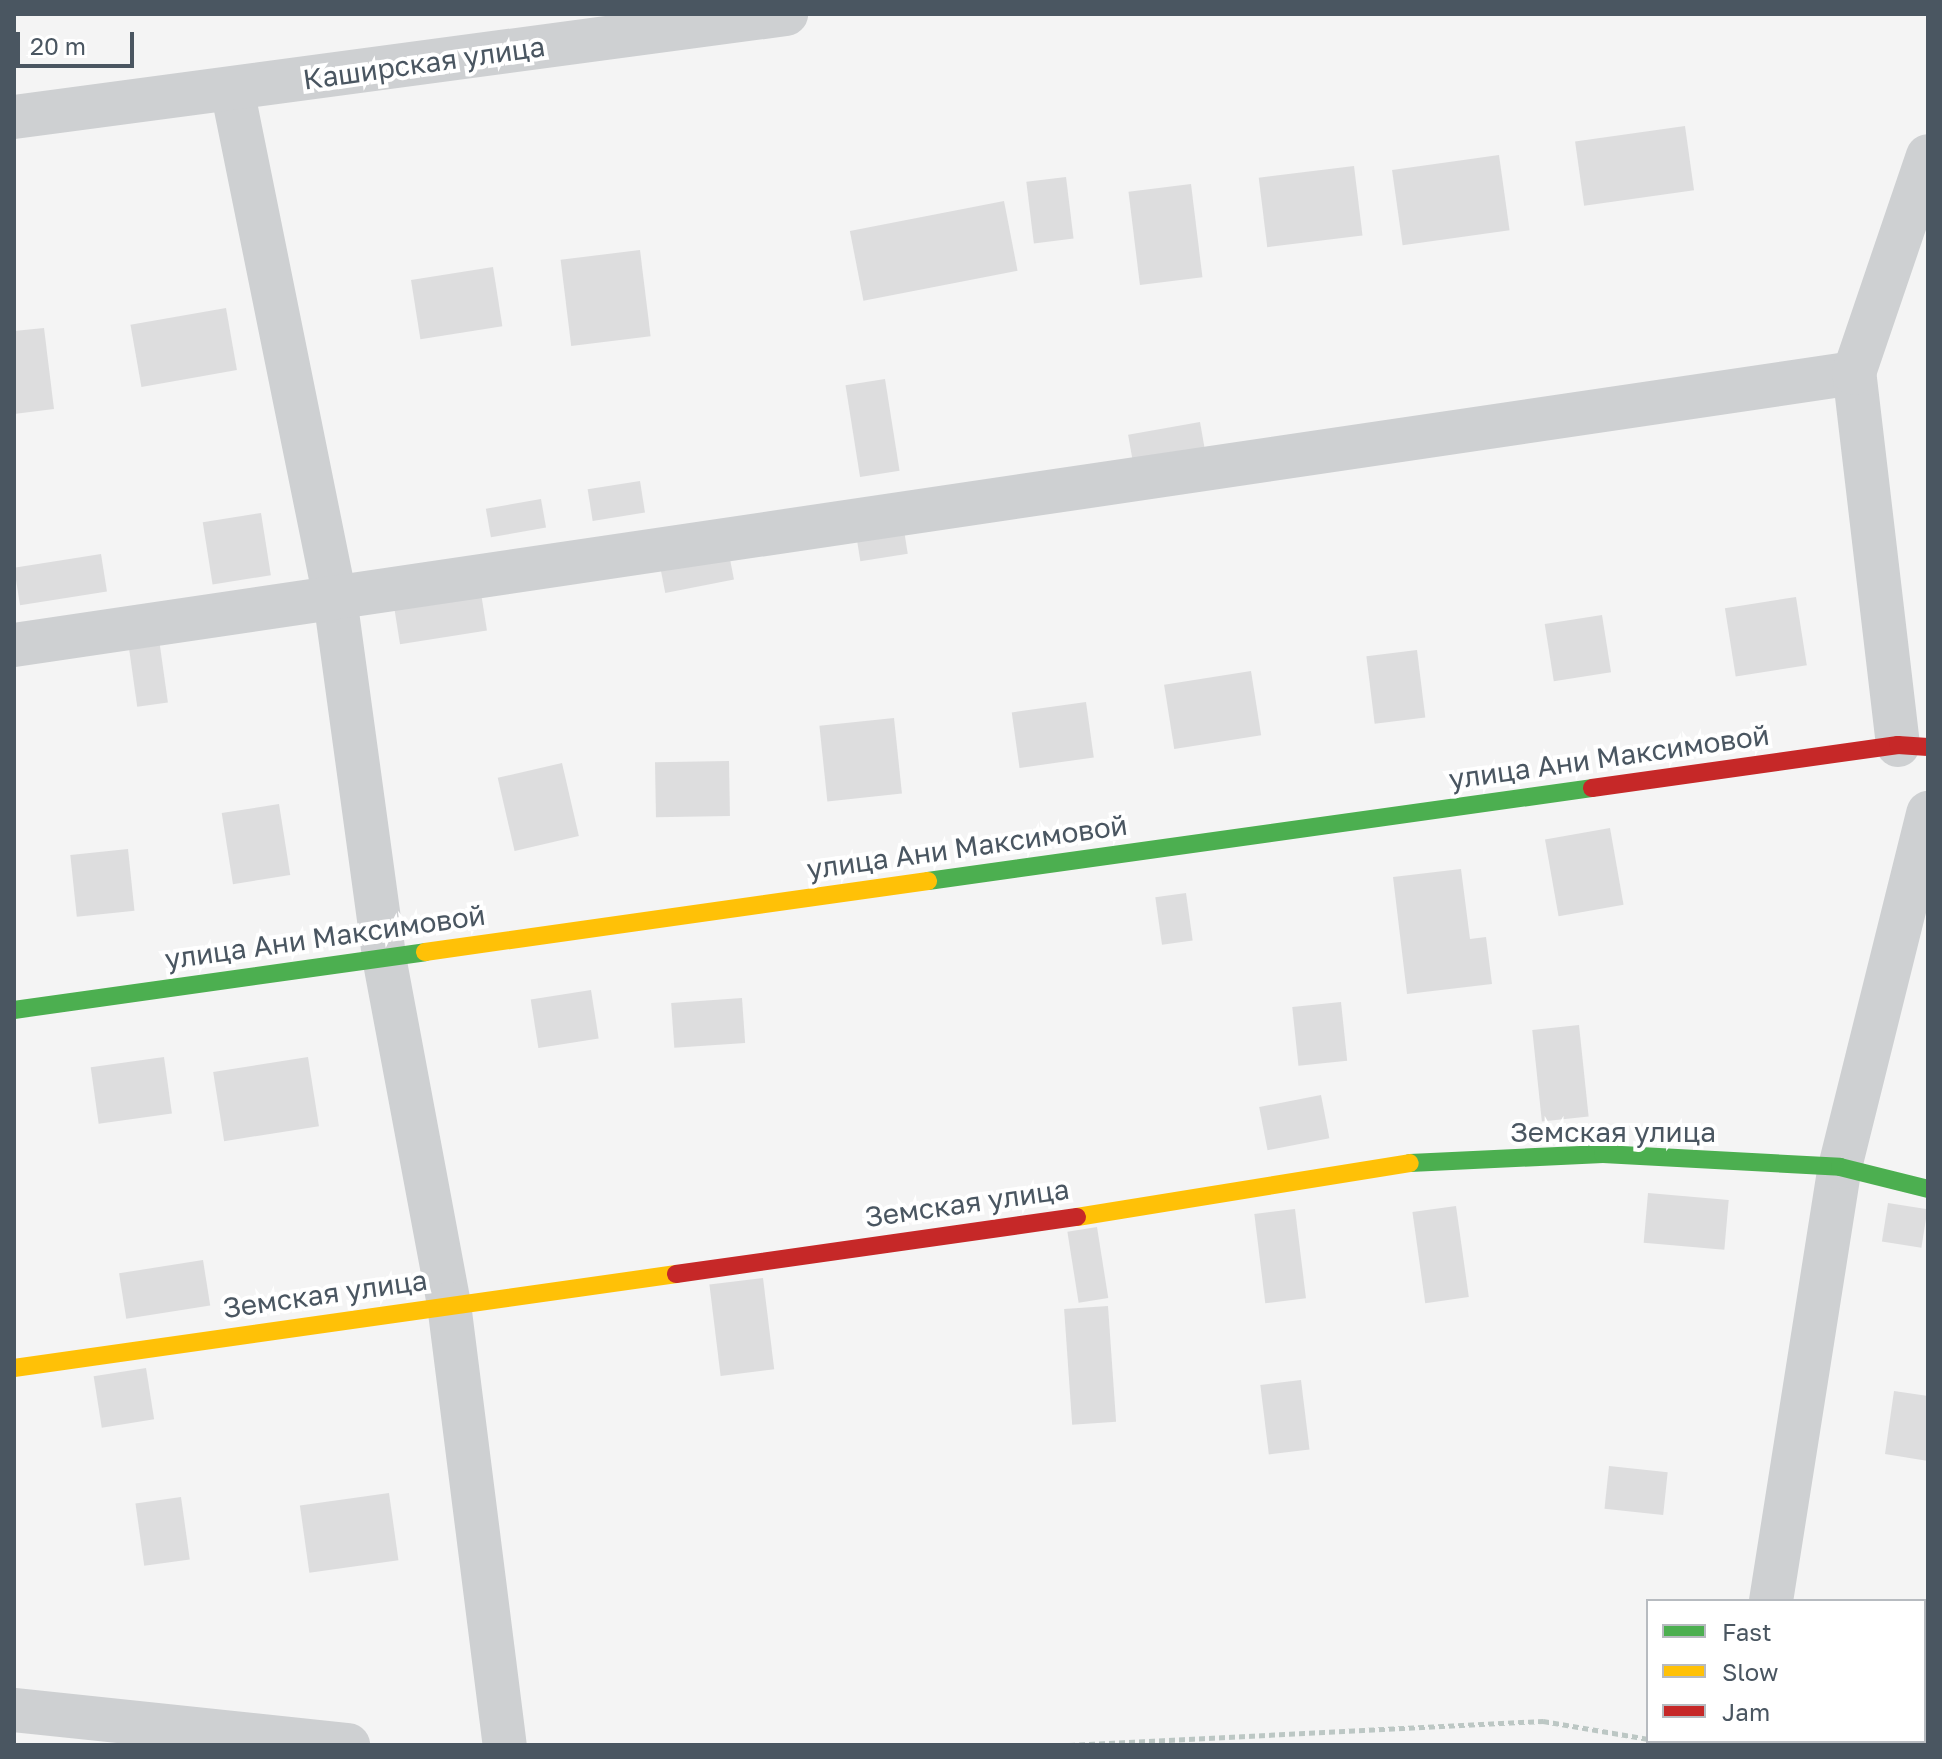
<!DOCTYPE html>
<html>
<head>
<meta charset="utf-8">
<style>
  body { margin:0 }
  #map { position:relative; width:1942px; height:1759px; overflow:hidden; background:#f4f4f4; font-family:"Golos Text",sans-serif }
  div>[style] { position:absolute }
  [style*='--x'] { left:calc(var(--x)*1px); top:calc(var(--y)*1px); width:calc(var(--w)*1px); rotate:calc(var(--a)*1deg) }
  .building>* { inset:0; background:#ddddde; transform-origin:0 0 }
  .path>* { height:5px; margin-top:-2.5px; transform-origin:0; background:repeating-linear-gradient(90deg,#bcc7c4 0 6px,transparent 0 10px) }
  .street>* { height:44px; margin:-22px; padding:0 22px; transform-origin:22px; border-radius:22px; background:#ced0d2 }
  .fast>* { height:18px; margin:-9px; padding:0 9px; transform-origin:9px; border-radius:9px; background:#4caf50 }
  .slow>* { height:18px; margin:-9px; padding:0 9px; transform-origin:9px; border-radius:9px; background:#ffc107 }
  .jam>* { height:18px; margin:-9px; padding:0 9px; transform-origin:9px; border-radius:9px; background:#c62828 }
  span { translate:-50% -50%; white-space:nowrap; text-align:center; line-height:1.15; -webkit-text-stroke:8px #fff; paint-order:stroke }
  .street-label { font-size:28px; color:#4a5661 }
  .frame { position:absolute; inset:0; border:16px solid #4a5661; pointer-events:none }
  .legend { position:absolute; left:1646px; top:1599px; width:280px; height:144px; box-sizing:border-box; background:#fff; border:2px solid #b7bbc0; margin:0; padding:10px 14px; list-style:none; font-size:24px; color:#4a5661 }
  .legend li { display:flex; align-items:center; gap:16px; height:40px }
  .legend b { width:40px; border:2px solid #b7bbc0 }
  .scale { position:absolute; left:16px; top:32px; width:118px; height:36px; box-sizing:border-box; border:4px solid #4a5661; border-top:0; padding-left:10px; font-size:24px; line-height:28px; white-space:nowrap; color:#4a5661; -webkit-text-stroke:6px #fff; paint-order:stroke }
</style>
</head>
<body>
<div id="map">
  <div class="building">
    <i style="left:1685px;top:126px;width:65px;height:111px;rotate:82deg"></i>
    <i style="left:1499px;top:155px;width:76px;height:108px;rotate:82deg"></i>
    <i style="left:1354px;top:166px;width:70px;height:96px;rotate:83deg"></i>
    <i style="left:1066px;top:177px;width:62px;height:40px;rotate:83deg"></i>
    <i style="left:1191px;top:184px;width:94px;height:63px;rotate:83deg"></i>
    <i style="left:1004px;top:201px;width:71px;height:157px;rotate:79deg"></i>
    <i style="left:640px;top:250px;width:87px;height:80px;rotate:83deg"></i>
    <i style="left:493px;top:267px;width:60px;height:83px;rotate:81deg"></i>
    <i style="left:226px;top:308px;width:63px;height:97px;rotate:80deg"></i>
    <i style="clip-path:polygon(44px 328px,54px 409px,14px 414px,14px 331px)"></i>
    <i style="left:885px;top:379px;width:93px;height:40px;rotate:81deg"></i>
    <i style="left:1200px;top:422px;width:35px;height:73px;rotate:80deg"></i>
    <i style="left:640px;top:481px;width:32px;height:53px;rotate:81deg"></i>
    <i style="left:541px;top:499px;width:29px;height:56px;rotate:80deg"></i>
    <i style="left:261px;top:513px;width:63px;height:59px;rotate:81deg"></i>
    <i style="left:904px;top:530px;width:24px;height:48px;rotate:81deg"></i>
    <i style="left:101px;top:554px;width:38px;height:88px;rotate:81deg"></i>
    <i style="left:729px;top:554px;width:26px;height:70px;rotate:79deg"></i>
    <i style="left:481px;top:593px;width:38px;height:88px;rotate:81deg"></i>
    <i style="left:1796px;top:597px;width:69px;height:72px;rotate:81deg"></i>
    <i style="left:1602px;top:615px;width:58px;height:58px;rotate:81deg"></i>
    <i style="left:159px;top:639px;width:64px;height:31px;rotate:82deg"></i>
    <i style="left:1417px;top:650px;width:68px;height:51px;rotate:83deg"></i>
    <i style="left:1251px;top:671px;width:65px;height:88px;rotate:81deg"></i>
    <i style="left:1086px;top:702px;width:56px;height:75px;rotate:82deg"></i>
    <i style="left:894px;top:718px;width:76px;height:75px;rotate:84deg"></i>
    <i style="left:729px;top:761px;width:55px;height:74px;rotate:89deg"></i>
    <i style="left:562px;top:763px;width:75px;height:66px;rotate:77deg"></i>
    <i style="left:279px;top:804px;width:72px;height:58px;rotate:81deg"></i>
    <i style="left:1610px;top:828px;width:78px;height:66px;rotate:80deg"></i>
    <i style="left:128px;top:849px;width:62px;height:58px;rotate:84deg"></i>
    <i style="clip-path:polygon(1461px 869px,1470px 939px,1486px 937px,1492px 984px,1407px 994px,1393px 877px)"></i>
    <i style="left:1186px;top:893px;width:48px;height:31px;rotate:82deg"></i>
    <i style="left:591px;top:990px;width:49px;height:61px;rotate:81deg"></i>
    <i style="left:742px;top:998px;width:45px;height:71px;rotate:86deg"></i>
    <i style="left:1341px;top:1002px;width:59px;height:49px;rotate:84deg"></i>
    <i style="left:1579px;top:1025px;width:92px;height:47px;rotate:84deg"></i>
    <i style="left:164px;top:1057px;width:57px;height:74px;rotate:82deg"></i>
    <i style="left:308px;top:1057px;width:70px;height:96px;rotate:81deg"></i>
    <i style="left:1321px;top:1095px;width:44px;height:63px;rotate:79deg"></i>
    <i style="left:1648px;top:1193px;width:81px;height:50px;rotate:5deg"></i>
    <i style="left:1888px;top:1203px;width:40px;height:39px;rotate:9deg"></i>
    <i style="left:1456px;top:1206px;width:92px;height:44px;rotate:82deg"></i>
    <i style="left:1295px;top:1209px;width:90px;height:41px;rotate:83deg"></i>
    <i style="left:1097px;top:1227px;width:72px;height:30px;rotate:81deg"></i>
    <i style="left:203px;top:1260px;width:46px;height:85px;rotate:81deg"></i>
    <i style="left:763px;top:1278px;width:92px;height:54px;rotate:83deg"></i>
    <i style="left:1108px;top:1306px;width:116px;height:44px;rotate:86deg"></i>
    <i style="left:146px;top:1368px;width:52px;height:53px;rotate:81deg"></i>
    <i style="left:1301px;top:1380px;width:70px;height:41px;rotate:83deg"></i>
    <i style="clip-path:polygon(1894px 1391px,1928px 1396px,1928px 1461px,1885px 1454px)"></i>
    <i style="left:1609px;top:1466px;width:59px;height:43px;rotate:6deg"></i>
    <i style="left:389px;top:1493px;width:68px;height:90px;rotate:82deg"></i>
    <i style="left:181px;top:1497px;width:63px;height:46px;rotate:82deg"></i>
  </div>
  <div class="path">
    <i style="--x:1660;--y:1741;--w:23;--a:10"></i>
    <i style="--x:1069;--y:1745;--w:475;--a:-2.9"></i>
    <i style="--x:1543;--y:1721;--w:107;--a:9.7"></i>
  </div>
  <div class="street">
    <i style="--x:232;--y:89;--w:519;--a:78.56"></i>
    <i style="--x:335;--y:598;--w:362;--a:82.2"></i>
    <i style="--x:384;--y:957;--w:353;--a:79.4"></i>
    <i style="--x:449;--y:1304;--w:445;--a:82.8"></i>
    <i style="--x:14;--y:117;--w:779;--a:-7.6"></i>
    <i style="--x:14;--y:645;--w:1860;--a:-8.41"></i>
    <i style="--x:1898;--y:745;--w:375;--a:-96.7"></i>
    <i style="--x:1854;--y:373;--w:229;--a:-71.2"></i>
    <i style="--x:1771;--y:1601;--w:439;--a:-81"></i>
    <i style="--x:1840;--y:1167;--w:365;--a:-76"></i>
    <i style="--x:14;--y:1710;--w:336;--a:6"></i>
    <i style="--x:1748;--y:1745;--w:4;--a:-76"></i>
  </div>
  <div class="fast">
    <i style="--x:928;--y:881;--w:670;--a:-7.97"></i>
    <i style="--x:14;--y:1010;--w:415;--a:-8"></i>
    <i style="--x:1410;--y:1163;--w:193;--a:-2.7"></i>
    <i style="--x:1603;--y:1154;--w:237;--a:3.1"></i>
    <i style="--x:1840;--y:1167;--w:91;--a:14"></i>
  </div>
  <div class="slow">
    <i style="--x:425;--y:952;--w:508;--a:-8.03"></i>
    <i style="--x:1077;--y:1217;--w:337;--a:-9.2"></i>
    <i style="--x:14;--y:1368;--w:669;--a:-8.08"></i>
  </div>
  <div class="jam">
    <i style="--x:1592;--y:788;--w:309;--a:-8"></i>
    <i style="--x:1898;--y:745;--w:30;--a:4"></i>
    <i style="--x:676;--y:1274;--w:405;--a:-8.1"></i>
  </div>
  <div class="street-label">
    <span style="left:424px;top:63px;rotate:-8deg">Каширская улица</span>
    <span style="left:1609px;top:757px;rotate:-8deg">улица Ани Максимовой</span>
    <span style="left:967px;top:847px;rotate:-8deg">улица Ани Максимовой</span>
    <span style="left:325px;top:937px;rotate:-8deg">улица Ани Максимовой</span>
    <span style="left:1613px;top:1132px">Земская улица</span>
    <span style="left:967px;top:1203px;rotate:-8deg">Земская улица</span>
    <span style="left:325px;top:1294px;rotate:-8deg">Земская улица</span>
  </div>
  <div class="frame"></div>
  <ul class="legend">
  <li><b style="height:10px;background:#4caf50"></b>Fast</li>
  <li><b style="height:10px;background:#ffc107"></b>Slow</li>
  <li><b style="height:10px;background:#c62828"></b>Jam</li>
  </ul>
  <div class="scale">20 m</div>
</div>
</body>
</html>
